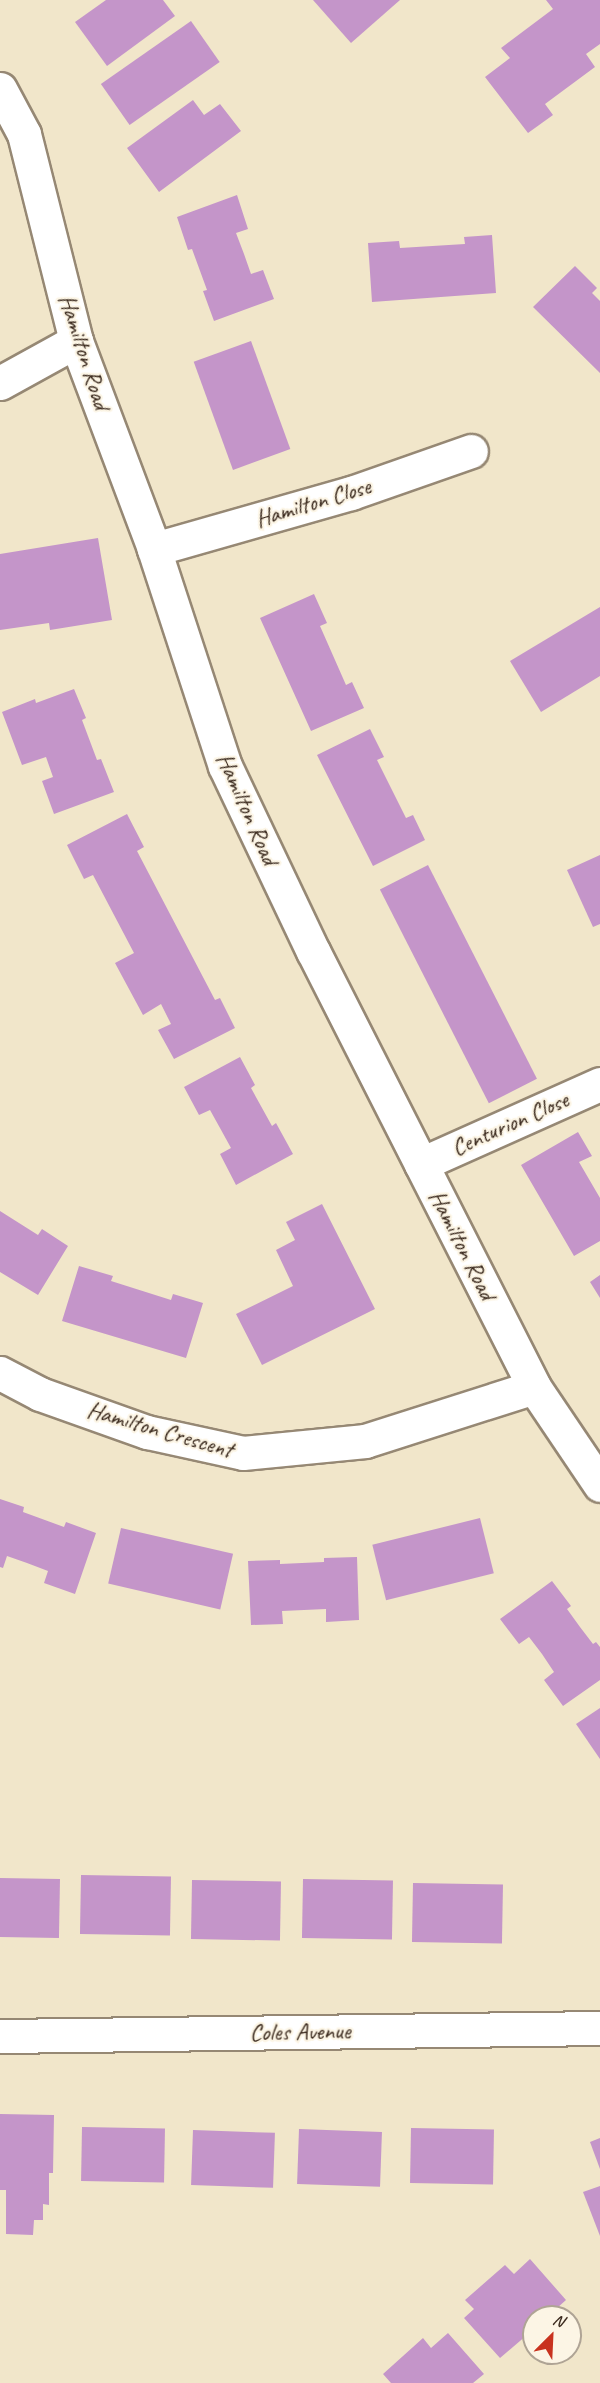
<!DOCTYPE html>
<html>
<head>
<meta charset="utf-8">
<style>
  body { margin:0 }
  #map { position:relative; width:600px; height:2383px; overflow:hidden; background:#f1e6ca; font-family:Caveat,sans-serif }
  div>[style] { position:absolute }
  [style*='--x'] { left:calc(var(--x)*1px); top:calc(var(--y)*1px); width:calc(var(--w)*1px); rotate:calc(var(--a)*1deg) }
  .building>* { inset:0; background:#c495c9; transform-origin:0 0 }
  .roads { filter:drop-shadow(2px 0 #968874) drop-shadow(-2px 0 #968874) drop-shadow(0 2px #968874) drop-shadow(0 -2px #968874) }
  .minor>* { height:33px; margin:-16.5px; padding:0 16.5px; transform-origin:16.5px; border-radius:16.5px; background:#fff }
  span { translate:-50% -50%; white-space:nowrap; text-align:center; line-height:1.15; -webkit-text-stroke:4.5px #fcf5e5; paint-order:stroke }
  .street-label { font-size:24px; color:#3b2a1e }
  .north { position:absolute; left:522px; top:2305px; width:60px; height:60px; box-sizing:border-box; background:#fcf5e5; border:2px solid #afa495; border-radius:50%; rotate:24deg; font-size:16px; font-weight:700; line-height:24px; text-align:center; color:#3b2a1e }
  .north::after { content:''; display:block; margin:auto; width:21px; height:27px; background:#c8321e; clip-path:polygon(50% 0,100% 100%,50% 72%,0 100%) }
</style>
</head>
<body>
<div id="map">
  <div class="building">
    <i style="clip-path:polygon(106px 0,163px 0,175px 16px,107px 66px,75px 22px)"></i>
    <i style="clip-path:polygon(313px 0,400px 0,351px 43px)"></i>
    <i style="clip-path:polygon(546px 0,600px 0,600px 44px,586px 54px,595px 67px,545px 104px,553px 115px,528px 133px,485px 77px,510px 58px,501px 48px,553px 9px)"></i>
    <i style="left:191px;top:21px;width:50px;height:110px;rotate:55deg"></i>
    <i style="clip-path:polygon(193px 100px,204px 115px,220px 104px,241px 131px,159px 192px,127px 148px)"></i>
    <i style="clip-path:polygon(237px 195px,248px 229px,236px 233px,244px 254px,251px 274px,263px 270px,274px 299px,214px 321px,203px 291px,207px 290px,192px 249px,188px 250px,177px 217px)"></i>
    <i style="clip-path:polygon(492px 235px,496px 293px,372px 302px,368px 243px,399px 241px,400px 248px,465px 244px,464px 237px)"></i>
    <i style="clip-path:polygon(575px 266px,597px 288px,592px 293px,600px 301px,600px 373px,533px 307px)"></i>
    <i style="left:251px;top:341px;width:115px;height:61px;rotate:70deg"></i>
    <i style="clip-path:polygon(98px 538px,112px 620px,50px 630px,49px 623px,0 630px,0 554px)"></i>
    <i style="clip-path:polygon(314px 594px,327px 623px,320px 626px,346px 685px,352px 682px,364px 708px,311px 731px,260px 618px)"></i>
    <i style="clip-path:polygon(600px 607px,600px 676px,541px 712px,510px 661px)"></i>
    <i style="clip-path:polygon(74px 689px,86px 718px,82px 720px,97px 760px,101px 759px,114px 792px,54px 814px,42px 781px,53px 777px,46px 757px,22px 765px,2px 712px,35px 699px,36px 703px)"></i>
    <i style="clip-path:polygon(370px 729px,384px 757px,377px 760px,406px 818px,413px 815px,425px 840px,373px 866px,317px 755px)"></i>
    <i style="clip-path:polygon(127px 814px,144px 847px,137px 851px,215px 1000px,220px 998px,235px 1028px,174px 1059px,158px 1030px,171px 1024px,161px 1004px,143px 1015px,115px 963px,134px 953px,93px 875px,84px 879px,67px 845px)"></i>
    <i style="clip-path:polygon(600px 855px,600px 924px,593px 927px,567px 870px)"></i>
    <i style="left:428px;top:865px;width:240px;height:54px;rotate:63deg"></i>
    <i style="clip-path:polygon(240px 1057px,255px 1085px,251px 1088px,272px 1126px,276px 1123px,293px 1154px,236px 1185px,220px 1154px,231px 1148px,220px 1128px,210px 1110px,199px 1115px,184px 1087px)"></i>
    <i style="clip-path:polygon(578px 1132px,592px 1156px,579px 1162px,600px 1198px,600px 1241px,574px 1256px,521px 1165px)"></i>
    <i style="clip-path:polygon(322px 1204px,375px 1309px,262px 1365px,236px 1314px,293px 1286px,276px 1250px,295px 1240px,286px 1222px)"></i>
    <i style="clip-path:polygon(0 1211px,38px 1235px,42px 1229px,68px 1246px,38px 1295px,0 1272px)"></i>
    <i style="clip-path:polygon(79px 1266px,113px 1276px,111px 1281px,171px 1300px,173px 1294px,203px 1303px,186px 1358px,62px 1321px)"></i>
    <i style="clip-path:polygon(600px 1275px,600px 1298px,590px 1282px)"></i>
    <i style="clip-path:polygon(0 1499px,24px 1507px,23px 1512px,64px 1527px,66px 1522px,96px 1533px,75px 1594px,44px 1583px,48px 1571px,27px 1563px,7px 1556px,3px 1568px,0 1567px)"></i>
    <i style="left:480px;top:1518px;width:57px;height:111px;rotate:76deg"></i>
    <i style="left:121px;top:1528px;width:115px;height:57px;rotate:13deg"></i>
    <i style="clip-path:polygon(357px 1557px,359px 1620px,326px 1622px,326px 1609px,282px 1611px,283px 1624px,251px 1625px,248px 1561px,280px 1560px,280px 1564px,324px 1562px,324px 1558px)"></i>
    <i style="clip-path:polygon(552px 1581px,571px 1606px,567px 1609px,580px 1627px,593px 1644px,596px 1642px,600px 1647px,600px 1680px,563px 1706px,544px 1680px,554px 1672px,542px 1654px,529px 1637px,519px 1644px,500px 1619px)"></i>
    <i style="clip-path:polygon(600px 1708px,600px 1759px,576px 1724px)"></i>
    <i style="left:81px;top:1875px;width:90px;height:59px;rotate:1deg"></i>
    <i style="left:0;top:1878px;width:60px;height:59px;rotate:1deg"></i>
    <i style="left:303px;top:1879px;width:90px;height:59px;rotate:1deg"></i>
    <i style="left:192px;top:1880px;width:89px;height:59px;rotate:1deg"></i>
    <i style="left:413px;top:1883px;width:90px;height:59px;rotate:1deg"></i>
    <i style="clip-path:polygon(0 2114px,54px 2115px,53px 2173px,49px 2173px,49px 2205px,43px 2204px,43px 2220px,34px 2220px,33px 2235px,6px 2234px,6px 2190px,0 2190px)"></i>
    <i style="left:82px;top:2127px;width:83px;height:54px;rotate:1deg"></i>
    <i style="left:411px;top:2128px;width:83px;height:55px;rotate:1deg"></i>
    <i style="left:299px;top:2129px;width:83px;height:55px;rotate:2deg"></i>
    <i style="left:193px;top:2130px;width:82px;height:55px;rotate:2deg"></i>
    <i style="clip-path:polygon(600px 2138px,600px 2169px,590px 2142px)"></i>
    <i style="clip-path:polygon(600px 2186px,600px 2236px,583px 2192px)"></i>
    <i style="clip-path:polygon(530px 2259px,566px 2300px,547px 2317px,534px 2317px,534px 2329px,500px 2358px,464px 2318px,474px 2309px,465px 2300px,505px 2265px,514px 2274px)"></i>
    <i style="clip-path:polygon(448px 2333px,484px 2374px,473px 2383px,391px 2383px,383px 2374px,423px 2338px,431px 2348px)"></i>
  </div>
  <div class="roads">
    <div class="minor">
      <i style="--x:0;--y:89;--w:51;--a:61.9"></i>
      <i style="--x:24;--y:134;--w:213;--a:75.9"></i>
      <i style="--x:76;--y:341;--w:222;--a:69.4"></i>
      <i style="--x:154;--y:549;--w:228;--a:71.9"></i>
      <i style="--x:225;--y:766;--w:205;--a:64.6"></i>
      <i style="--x:313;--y:951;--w:489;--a:63.1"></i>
      <i style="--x:534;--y:1387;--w:118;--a:56"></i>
      <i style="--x:0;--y:383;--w:87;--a:-28.9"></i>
      <i style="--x:154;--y:549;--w:205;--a:-15.9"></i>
      <i style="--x:351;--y:493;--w:127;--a:-19.3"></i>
      <i style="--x:421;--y:1164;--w:196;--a:-24.1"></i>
      <i style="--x:0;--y:1373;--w:45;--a:27.7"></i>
      <i style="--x:40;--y:1394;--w:114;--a:19.6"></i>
      <i style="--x:147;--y:1432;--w:98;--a:12.3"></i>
      <i style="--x:243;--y:1453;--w:123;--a:-5.6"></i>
      <i style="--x:365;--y:1441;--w:177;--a:-17.7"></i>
      <i style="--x:0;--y:2036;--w:600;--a:-0.76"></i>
    </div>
  </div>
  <div class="street-label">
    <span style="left:84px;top:352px;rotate:72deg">Hamilton Road</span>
    <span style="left:313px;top:503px;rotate:-17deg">Hamilton Close</span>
    <span style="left:247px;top:809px;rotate:66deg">Hamilton Road</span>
    <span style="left:510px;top:1124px;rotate:-24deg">Centurion Close</span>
    <span style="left:462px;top:1245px;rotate:63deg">Hamilton Road</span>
    <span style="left:160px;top:1430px;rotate:16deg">Hamilton Crescent</span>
    <span style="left:300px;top:2032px;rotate:-1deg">Coles Avenue</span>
  </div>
  <div class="north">N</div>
</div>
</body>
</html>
